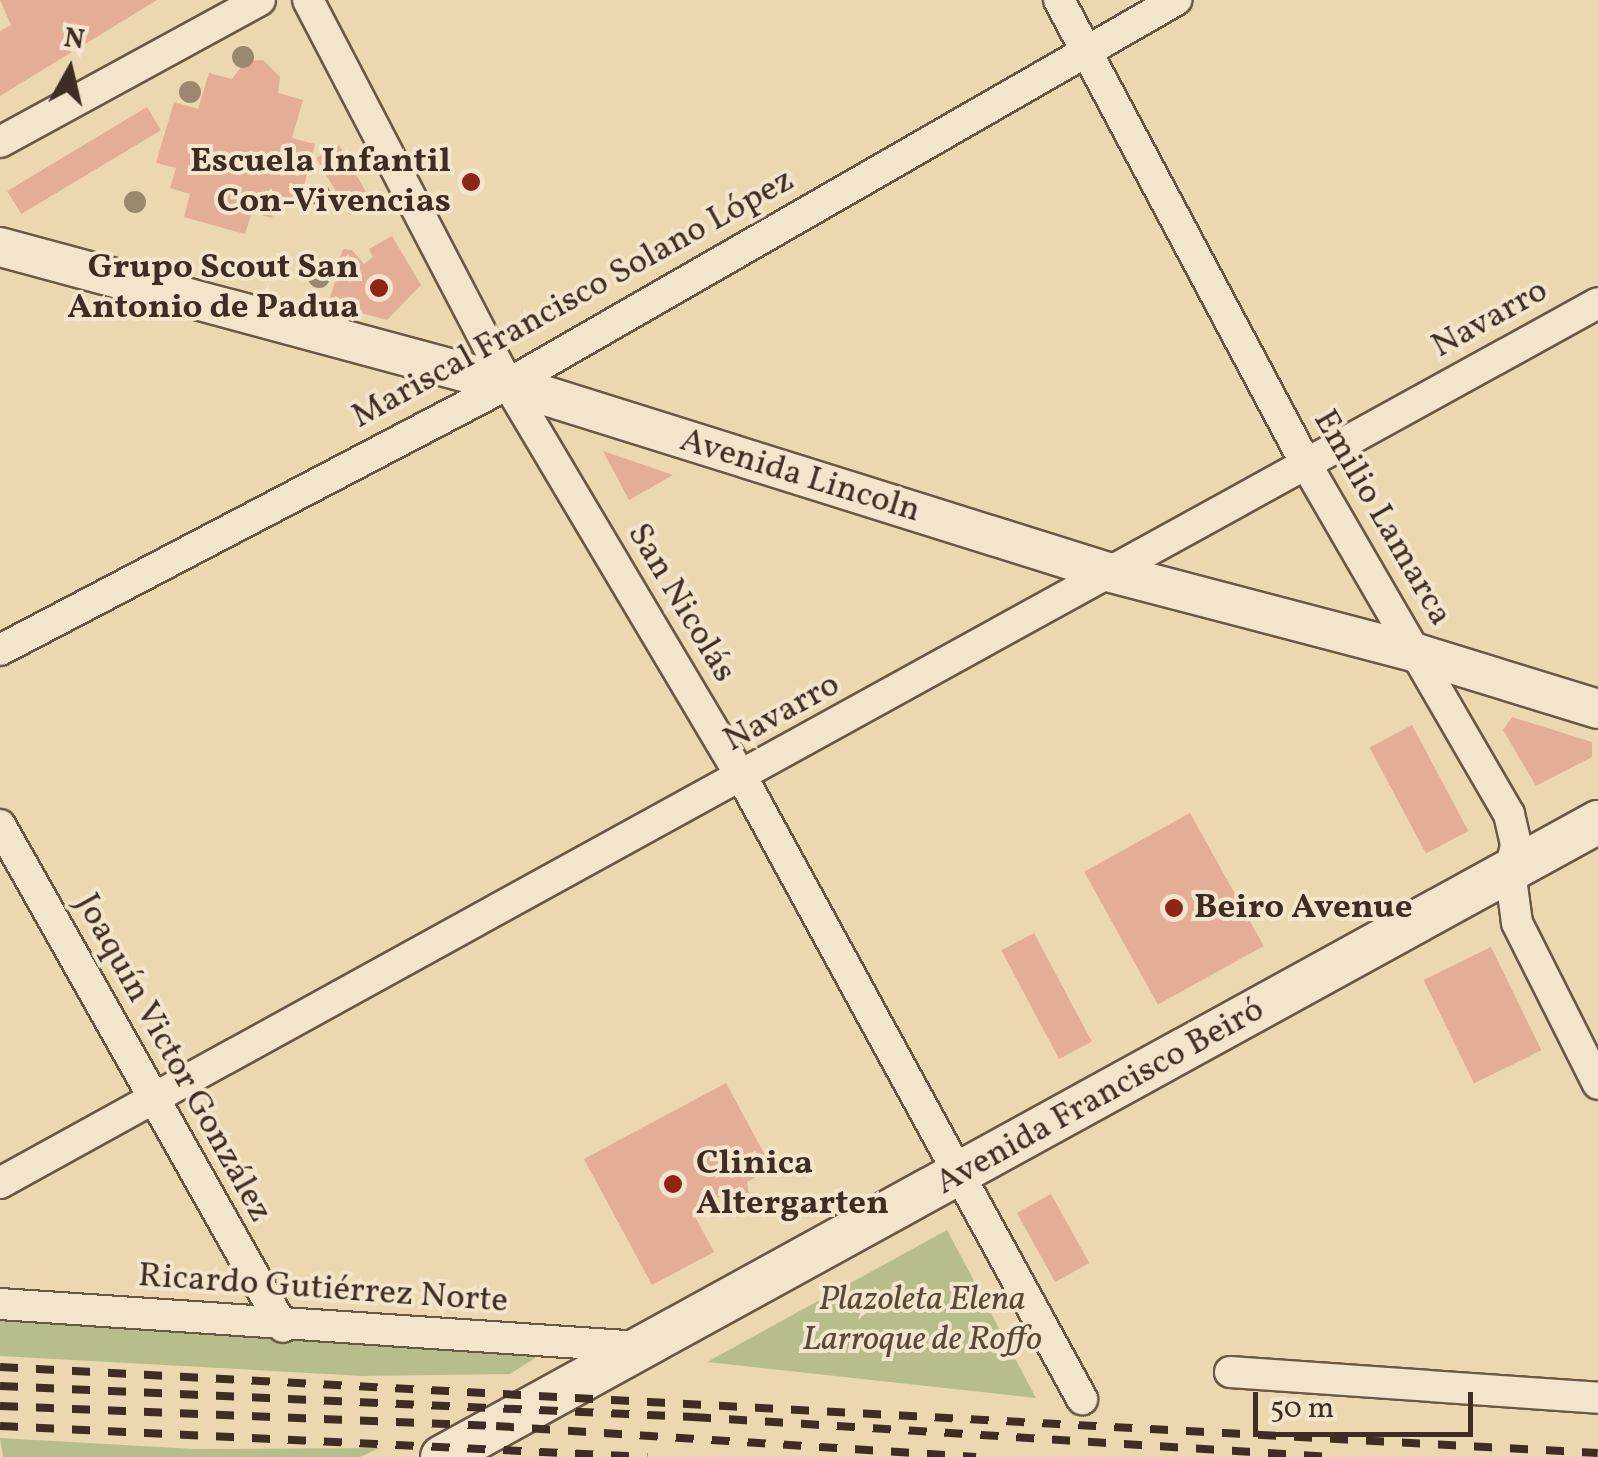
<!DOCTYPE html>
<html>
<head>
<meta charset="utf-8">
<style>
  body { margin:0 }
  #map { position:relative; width:1598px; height:1457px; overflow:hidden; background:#ebd7b0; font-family:Vollkorn,serif }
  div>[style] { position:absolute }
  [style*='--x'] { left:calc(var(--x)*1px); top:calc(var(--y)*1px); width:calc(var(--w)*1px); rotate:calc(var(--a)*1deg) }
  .green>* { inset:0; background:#b8be8b }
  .building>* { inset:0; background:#e4ad96; transform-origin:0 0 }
  .roads { filter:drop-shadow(2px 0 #6a5847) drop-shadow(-2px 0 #6a5847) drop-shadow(0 2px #6a5847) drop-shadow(0 -2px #6a5847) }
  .minor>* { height:30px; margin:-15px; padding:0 15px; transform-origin:15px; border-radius:15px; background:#f2e5cc }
  .tertiary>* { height:38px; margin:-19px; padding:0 19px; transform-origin:19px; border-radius:19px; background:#f2e5cc }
  .secondary>* { height:42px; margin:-21px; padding:0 21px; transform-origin:21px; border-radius:21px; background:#f2e5cc }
  .rail>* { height:8px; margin-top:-4px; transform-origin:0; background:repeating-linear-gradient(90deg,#3f2d24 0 18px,transparent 0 36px) }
  .trees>* { width:22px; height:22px; margin:-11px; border-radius:50%; background:#9a896f }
  .dots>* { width:28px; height:28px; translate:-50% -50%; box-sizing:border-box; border:5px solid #f2e5cc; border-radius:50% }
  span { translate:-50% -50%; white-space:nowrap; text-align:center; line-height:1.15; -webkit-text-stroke:8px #f2e5cc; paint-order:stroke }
  .poi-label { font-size:35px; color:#3f2d24; font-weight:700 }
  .right { translate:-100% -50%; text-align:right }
  .left { translate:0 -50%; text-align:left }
  .street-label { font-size:35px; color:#3f2d24 }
  .park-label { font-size:35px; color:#574a39; font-style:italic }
  .north { position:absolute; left:20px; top:20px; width:100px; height:100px; -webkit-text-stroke:8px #f2e5cc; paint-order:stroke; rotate:8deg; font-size:28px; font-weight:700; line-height:40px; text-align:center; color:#3f2d24 }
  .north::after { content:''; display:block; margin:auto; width:35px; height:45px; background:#3f2d24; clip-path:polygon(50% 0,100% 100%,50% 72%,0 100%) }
  .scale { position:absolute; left:1253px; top:1392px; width:220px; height:45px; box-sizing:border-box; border:5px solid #3f2d24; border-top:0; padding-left:12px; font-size:30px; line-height:35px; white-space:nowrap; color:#3f2d24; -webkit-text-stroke:8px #f2e5cc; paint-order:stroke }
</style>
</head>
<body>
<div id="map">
  <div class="green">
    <i style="clip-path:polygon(947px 1230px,1036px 1398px,707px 1362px)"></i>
    <i style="clip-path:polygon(0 1320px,529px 1352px,535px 1358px,510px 1374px,363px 1376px,0 1356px)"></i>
    <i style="clip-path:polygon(0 1438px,195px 1449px,380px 1448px,360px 1457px,3px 1457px)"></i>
  </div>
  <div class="building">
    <i style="clip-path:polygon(0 0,157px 0,0 96px,0 31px,11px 25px)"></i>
    <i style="clip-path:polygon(263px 60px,280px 77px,278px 93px,303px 100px,292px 138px,315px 144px,299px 204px,278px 198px,272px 218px,252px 212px,245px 234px,184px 217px,190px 194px,170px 188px,176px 168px,156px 163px,174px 102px,198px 109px,209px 73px,232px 79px,246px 61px)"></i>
    <i style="left:147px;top:107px;width:27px;height:163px;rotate:59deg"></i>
    <i style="left:339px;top:145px;width:66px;height:26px;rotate:60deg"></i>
    <i style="clip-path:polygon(392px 236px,421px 285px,387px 320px,328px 304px,336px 279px,354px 273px,337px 266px,343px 249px,352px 250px,364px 264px,373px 257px,369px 249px)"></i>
    <i style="clip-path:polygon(603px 451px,673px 475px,629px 500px)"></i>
    <i style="clip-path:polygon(1512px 717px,1592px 742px,1592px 757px,1536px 786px,1503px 730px)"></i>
    <i style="left:1412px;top:725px;width:120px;height:48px;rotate:62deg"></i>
    <i style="left:1190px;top:813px;width:152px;height:121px;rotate:61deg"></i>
    <i style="left:1034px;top:933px;width:123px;height:37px;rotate:62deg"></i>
    <i style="left:1491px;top:947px;width:115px;height:75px;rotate:64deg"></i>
    <i style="clip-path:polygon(726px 1083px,772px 1168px,747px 1182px,750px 1199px,733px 1209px,725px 1194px,692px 1211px,714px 1252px,652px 1285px,584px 1159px)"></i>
    <i style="left:1051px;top:1194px;width:79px;height:39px;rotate:61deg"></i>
  </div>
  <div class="roads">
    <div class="minor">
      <i style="--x:308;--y:0;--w:433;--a:62.5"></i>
      <i style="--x:508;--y:384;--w:460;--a:59.3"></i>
      <i style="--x:743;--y:779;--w:707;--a:61.33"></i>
      <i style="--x:1059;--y:0;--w:526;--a:61.97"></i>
      <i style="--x:1306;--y:464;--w:405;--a:59.9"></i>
      <i style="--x:1509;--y:814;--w:32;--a:77"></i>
      <i style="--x:1516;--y:845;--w:27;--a:103"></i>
      <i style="--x:1510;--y:871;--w:52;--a:82.3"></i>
      <i style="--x:1517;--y:923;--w:180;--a:63.3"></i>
      <i style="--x:0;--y:142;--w:296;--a:-28.6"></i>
      <i style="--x:0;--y:650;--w:573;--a:-27.64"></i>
      <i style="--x:508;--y:384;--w:771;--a:-29.89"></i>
      <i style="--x:0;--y:825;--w:576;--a:60.59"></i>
      <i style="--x:0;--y:1183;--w:1824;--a:-28.84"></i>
      <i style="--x:0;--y:1304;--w:642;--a:3.84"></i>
      <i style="--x:1230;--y:1372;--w:369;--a:4"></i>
    </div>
    <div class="tertiary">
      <i style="--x:0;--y:247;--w:526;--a:15.09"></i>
      <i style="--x:508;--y:384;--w:629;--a:17.4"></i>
      <i style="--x:1108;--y:572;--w:318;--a:14.7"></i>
      <i style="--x:1416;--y:653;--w:190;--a:17.1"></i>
    </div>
    <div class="secondary">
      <i style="--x:442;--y:1457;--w:1319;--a:-28.78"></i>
    </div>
  </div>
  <div class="rail">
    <i style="--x:0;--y:1367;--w:1600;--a:3.08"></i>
    <i style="--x:0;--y:1386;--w:694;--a:2.56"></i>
    <i style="--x:693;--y:1417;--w:640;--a:3.58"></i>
    <i style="--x:0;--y:1406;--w:496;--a:2.3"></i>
    <i style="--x:496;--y:1426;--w:481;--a:3.7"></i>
    <i style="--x:0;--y:1426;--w:648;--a:2.74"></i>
  </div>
  <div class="trees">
    <i style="left:243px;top:57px"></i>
    <i style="left:190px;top:92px"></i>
    <i style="left:320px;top:195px"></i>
    <i style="left:135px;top:202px"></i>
    <i style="left:319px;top:277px"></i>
  </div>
  <div class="dots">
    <i style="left:471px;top:182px;background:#8f2418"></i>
    <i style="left:379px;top:288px;background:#8f2418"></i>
    <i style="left:1174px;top:908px;background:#8f2418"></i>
    <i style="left:673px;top:1184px;background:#8f2418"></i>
  </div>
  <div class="poi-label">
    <span class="right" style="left:451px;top:182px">Escuela Infantil<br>Con-Vivencias</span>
    <span class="right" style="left:359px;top:288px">Grupo Scout San<br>Antonio de Padua</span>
    <span class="left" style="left:1194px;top:908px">Beiro Avenue</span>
    <span class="left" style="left:696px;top:1184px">Clinica<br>Altergarten</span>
  </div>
  <div class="street-label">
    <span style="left:573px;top:299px;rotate:-29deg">Mariscal Francisco Solano López</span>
    <span style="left:1490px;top:319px;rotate:-29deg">Navarro</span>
    <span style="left:800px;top:476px;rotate:17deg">Avenida Lincoln</span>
    <span style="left:1382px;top:518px;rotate:60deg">Emilio Lamarca</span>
    <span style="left:681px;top:603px;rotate:59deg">San Nicolás</span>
    <span style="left:782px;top:713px;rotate:-29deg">Navarro</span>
    <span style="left:173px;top:1058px;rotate:61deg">Joaquín Victor González</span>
    <span style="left:1100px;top:1097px;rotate:-29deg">Avenida Francisco Beiró</span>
    <span style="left:323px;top:1289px;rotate:4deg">Ricardo Gutiérrez Norte</span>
  </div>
  <div class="park-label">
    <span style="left:922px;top:1320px">Plazoleta Elena<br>Larroque de Roffo</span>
  </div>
  <div class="north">N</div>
  <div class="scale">50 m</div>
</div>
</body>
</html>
